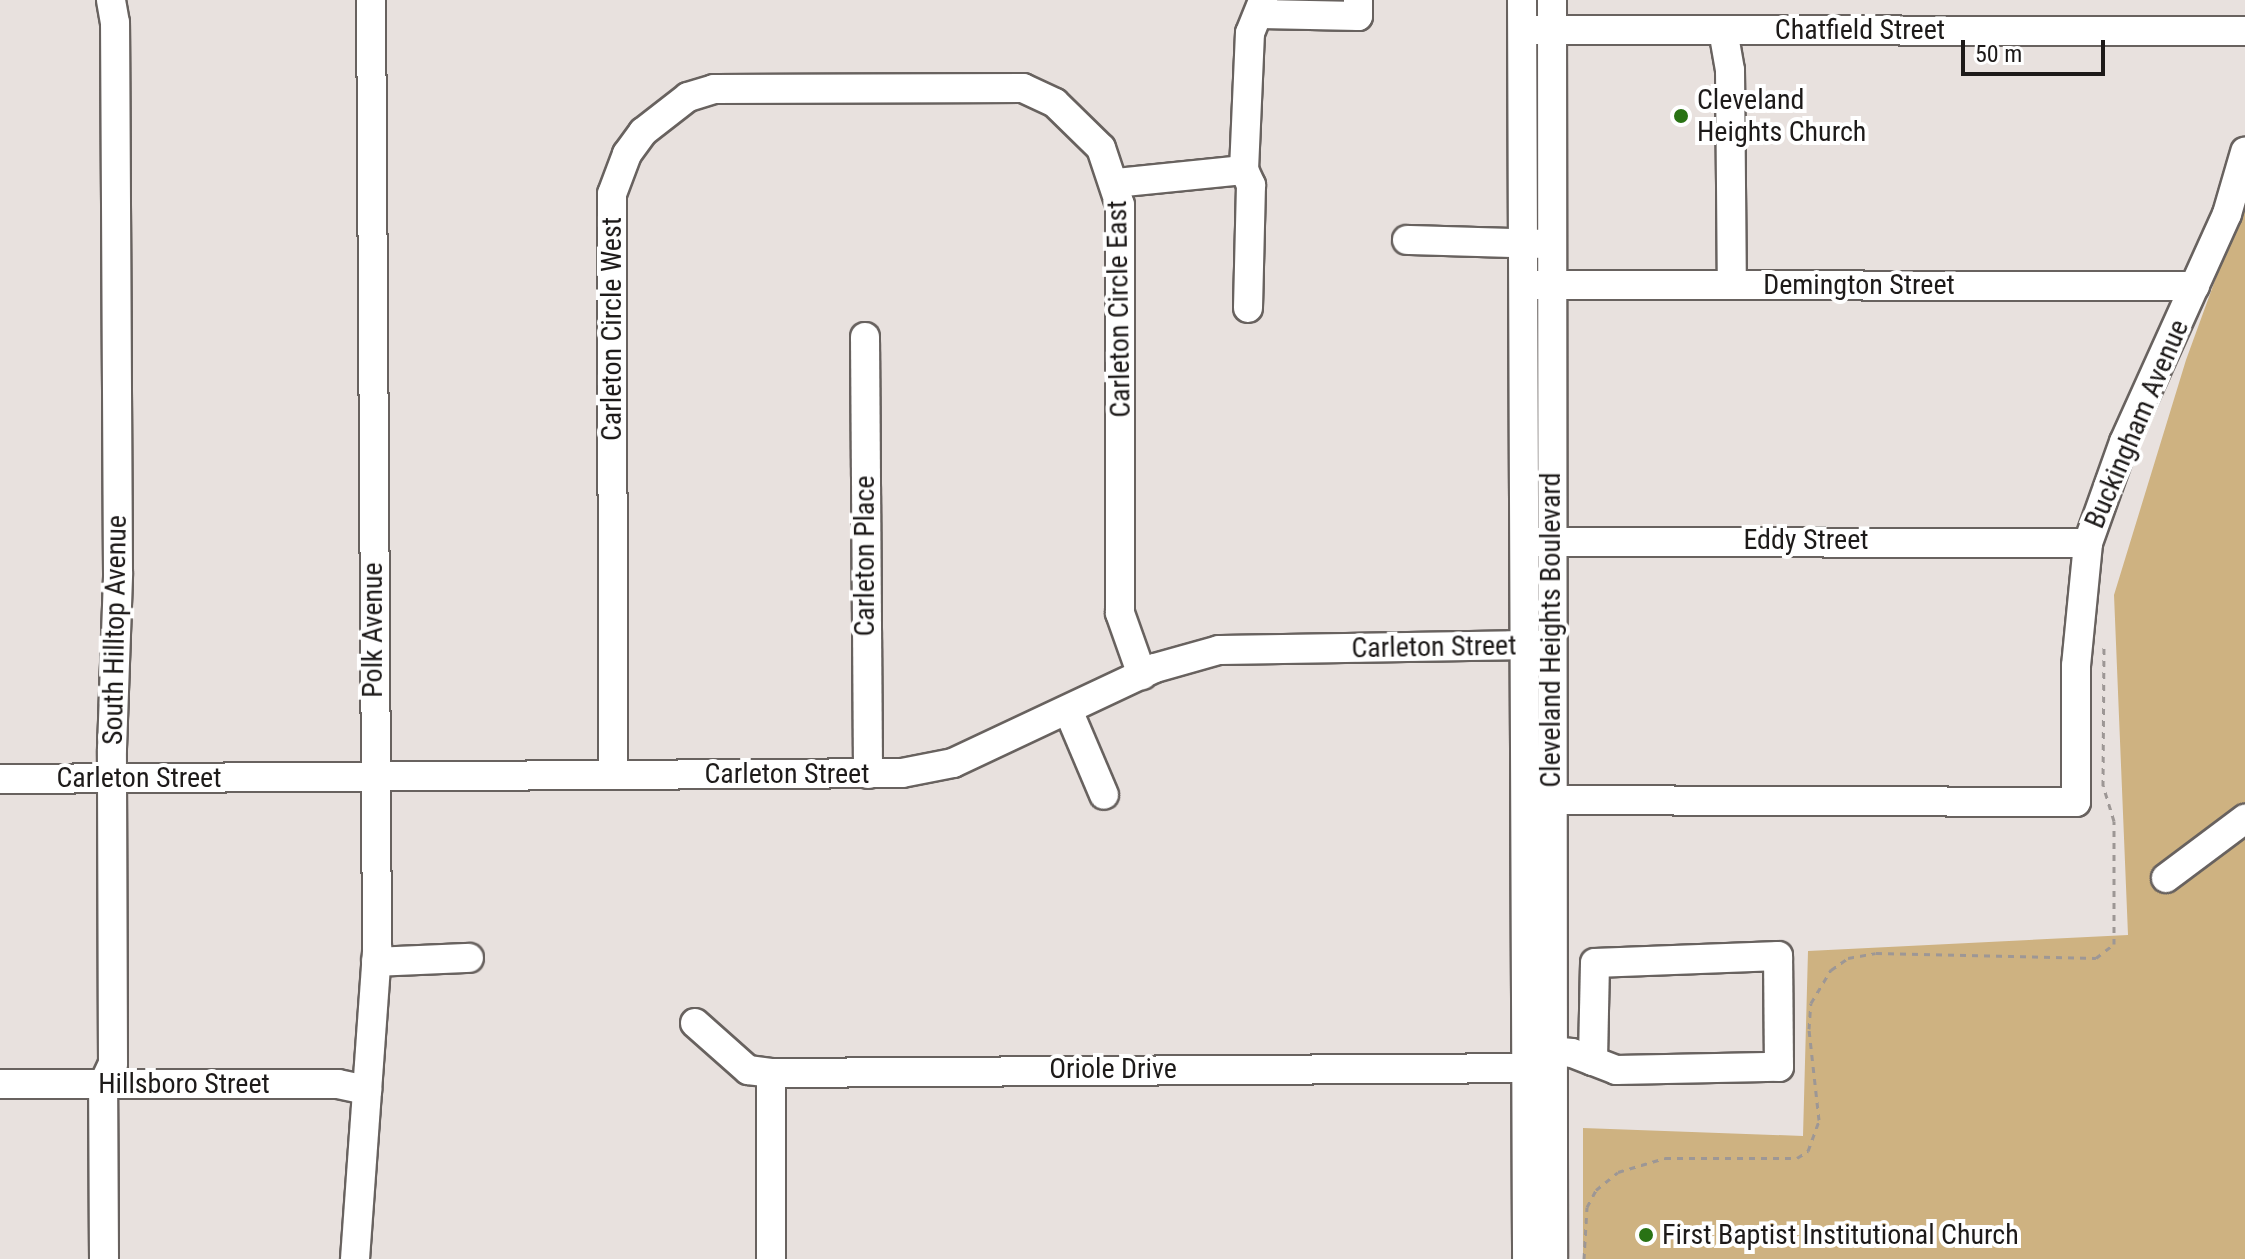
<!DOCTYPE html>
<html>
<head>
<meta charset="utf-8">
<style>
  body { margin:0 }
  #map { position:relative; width:2245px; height:1259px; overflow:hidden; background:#e8e1de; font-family:"Roboto Condensed",sans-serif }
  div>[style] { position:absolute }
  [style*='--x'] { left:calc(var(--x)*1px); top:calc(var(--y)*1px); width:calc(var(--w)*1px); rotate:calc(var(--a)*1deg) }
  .green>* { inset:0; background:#ceb281 }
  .path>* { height:3px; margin-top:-1.5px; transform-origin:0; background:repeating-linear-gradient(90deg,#9d9795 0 6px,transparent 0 12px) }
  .roads { filter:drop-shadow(2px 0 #68625f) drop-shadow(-2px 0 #68625f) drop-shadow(0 2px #68625f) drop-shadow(0 -2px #68625f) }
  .minor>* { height:28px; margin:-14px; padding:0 14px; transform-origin:14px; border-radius:14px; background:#fff }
  .dots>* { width:22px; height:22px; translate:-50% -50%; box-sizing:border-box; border:4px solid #fff; border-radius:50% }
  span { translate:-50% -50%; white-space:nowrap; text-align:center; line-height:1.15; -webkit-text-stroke:8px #fff; paint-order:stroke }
  .street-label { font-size:28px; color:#1d1a19 }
  .poi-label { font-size:28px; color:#1d1a19 }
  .left { translate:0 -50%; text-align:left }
  .scale { position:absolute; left:1961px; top:40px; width:144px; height:36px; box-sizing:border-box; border:4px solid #1d1a19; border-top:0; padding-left:10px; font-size:24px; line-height:28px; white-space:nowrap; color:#1d1a19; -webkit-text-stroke:6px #fff; paint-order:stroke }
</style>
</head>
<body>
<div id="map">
  <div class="green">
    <i style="clip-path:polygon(2245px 198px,2245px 1259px,1583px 1259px,1583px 1128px,1803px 1136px,1808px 951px,2128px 935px,2114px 595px,2186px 360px)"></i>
  </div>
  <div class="path">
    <i style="--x:1584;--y:1259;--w:52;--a:-86.7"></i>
    <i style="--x:1587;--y:1207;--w:19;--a:-62"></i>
    <i style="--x:1596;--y:1190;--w:28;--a:-39"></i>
    <i style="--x:1618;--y:1172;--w:49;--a:-16.6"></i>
    <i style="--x:1665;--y:1158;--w:132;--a:0"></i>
    <i style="--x:1797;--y:1158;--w:13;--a:-32"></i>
    <i style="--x:1808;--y:1151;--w:33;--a:-70"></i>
    <i style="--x:1819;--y:1120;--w:92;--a:-96.3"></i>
    <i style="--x:1809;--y:1029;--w:26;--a:-86"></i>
    <i style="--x:1811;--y:1003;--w:39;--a:-59"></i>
    <i style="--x:1831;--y:970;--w:21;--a:-35"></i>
    <i style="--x:1848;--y:958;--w:28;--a:-10"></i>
    <i style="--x:1876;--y:953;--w:220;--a:1.3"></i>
    <i style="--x:2096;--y:958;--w:23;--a:-38"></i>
    <i style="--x:2114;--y:944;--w:123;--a:-90"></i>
    <i style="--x:2114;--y:821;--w:37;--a:-107"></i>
    <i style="--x:2103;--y:786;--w:143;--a:-89.6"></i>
  </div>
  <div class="roads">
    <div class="minor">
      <i style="--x:1522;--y:0;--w:1259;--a:89.77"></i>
      <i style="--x:1552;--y:0;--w:1259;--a:89.95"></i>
      <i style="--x:1261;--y:14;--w:97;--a:1.2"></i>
      <i style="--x:1358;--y:16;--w:16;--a:-90"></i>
      <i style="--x:1536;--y:30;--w:709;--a:0.08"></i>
      <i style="--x:1723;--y:30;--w:41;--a:80.1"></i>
      <i style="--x:1730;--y:70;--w:214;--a:89.5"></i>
      <i style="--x:1244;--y:170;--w:17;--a:65"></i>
      <i style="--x:1251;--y:185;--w:123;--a:91.4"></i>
      <i style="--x:1116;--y:183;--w:129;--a:-5.8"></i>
      <i style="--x:1244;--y:170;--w:137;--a:-87.5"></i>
      <i style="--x:1250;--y:33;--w:35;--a:-68"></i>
      <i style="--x:1407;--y:240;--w:133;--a:1.7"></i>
      <i style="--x:1536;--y:285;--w:659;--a:0.09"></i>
      <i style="--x:865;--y:337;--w:437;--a:89.6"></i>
      <i style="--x:1533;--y:542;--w:555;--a:0.1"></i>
      <i style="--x:1068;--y:710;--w:92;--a:67"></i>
      <i style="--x:613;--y:775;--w:581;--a:-90.1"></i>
      <i style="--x:612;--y:194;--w:43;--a:-69.4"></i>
      <i style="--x:627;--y:154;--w:27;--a:-54"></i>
      <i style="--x:643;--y:132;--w:57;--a:-37.9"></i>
      <i style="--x:688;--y:97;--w:27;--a:-17"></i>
      <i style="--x:714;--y:89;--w:309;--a:-0.2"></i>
      <i style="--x:1023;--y:88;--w:35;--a:25"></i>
      <i style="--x:1055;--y:103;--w:64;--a:44.4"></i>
      <i style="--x:1101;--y:148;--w:60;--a:71.6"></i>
      <i style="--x:1120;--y:205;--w:408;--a:90"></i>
      <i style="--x:1120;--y:613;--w:66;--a:70.5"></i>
      <i style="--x:0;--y:779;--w:902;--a:-0.38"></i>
      <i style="--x:902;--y:773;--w:52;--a:-11.1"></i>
      <i style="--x:953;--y:763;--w:223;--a:-25.2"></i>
      <i style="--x:1155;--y:668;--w:66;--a:-15.7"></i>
      <i style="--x:1219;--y:650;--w:330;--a:-0.9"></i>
      <i style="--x:1535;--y:800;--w:541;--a:0.21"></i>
      <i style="--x:2076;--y:802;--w:136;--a:-90"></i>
      <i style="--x:2076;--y:666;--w:124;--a:-84.4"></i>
      <i style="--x:2088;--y:543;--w:107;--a:-70.4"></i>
      <i style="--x:2124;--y:442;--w:250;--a:-65.7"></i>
      <i style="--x:2227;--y:214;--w:65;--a:-73.8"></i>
      <i style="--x:2166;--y:878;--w:99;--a:-36.8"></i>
      <i style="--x:376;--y:962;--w:93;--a:-2.5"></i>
      <i style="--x:695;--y:1023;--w:71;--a:41.6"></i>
      <i style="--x:748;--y:1070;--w:23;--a:7"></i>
      <i style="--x:771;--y:1073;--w:772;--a:-0.37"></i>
      <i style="--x:1550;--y:1051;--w:22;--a:5"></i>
      <i style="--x:1572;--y:1053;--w:22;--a:21"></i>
      <i style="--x:1593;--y:1061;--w:25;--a:21"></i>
      <i style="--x:1616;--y:1070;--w:163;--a:-1.1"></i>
      <i style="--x:1779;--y:1067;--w:111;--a:-90.5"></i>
      <i style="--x:1778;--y:956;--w:183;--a:177.8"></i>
      <i style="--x:1595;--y:963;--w:98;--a:91.2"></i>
      <i style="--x:771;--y:1073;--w:186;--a:90"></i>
      <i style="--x:0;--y:1084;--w:338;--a:0"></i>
      <i style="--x:338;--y:1084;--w:30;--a:12"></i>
      <i style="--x:104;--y:1259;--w:174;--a:-90.3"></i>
      <i style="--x:103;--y:1085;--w:23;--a:-65"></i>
      <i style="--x:113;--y:1064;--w:315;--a:-90.2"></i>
      <i style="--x:112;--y:749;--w:176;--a:-88"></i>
      <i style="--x:118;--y:573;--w:550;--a:-90.31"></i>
      <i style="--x:115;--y:23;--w:23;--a:-100"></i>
      <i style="--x:355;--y:1259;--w:311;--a:-85.9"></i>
      <i style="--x:377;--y:949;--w:949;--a:-90.36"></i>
    </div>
  </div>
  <div class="dots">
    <i style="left:1681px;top:116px;background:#297214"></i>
    <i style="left:1646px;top:1235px;background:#297214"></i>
  </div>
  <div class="street-label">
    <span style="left:1860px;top:30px">Chatfield Street</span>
    <span style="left:1859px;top:285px">Demington Street</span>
    <span style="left:1119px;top:309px;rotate:-91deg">Carleton Circle East</span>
    <span style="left:612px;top:329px;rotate:-90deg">Carleton Circle West</span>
    <span style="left:2137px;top:424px;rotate:-67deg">Buckingham Avenue</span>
    <span style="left:1806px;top:540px">Eddy Street</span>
    <span style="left:865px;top:556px;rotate:-90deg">Carleton Place</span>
    <span style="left:115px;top:630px;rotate:-89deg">South Hilltop Avenue</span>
    <span style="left:373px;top:630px;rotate:-90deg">Polk Avenue</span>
    <span style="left:1551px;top:630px;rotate:-90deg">Cleveland Heights Boulevard</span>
    <span style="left:1434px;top:647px;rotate:-1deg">Carleton Street</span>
    <span style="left:787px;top:774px">Carleton Street</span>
    <span style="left:139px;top:778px">Carleton Street</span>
    <span style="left:1113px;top:1069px">Oriole Drive</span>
    <span style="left:184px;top:1084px">Hillsboro Street</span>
  </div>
  <div class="poi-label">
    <span class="left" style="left:1697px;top:116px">Cleveland<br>Heights Church</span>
    <span class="left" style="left:1662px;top:1235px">First Baptist Institutional Church</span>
  </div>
  <div class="scale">50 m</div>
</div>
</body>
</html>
